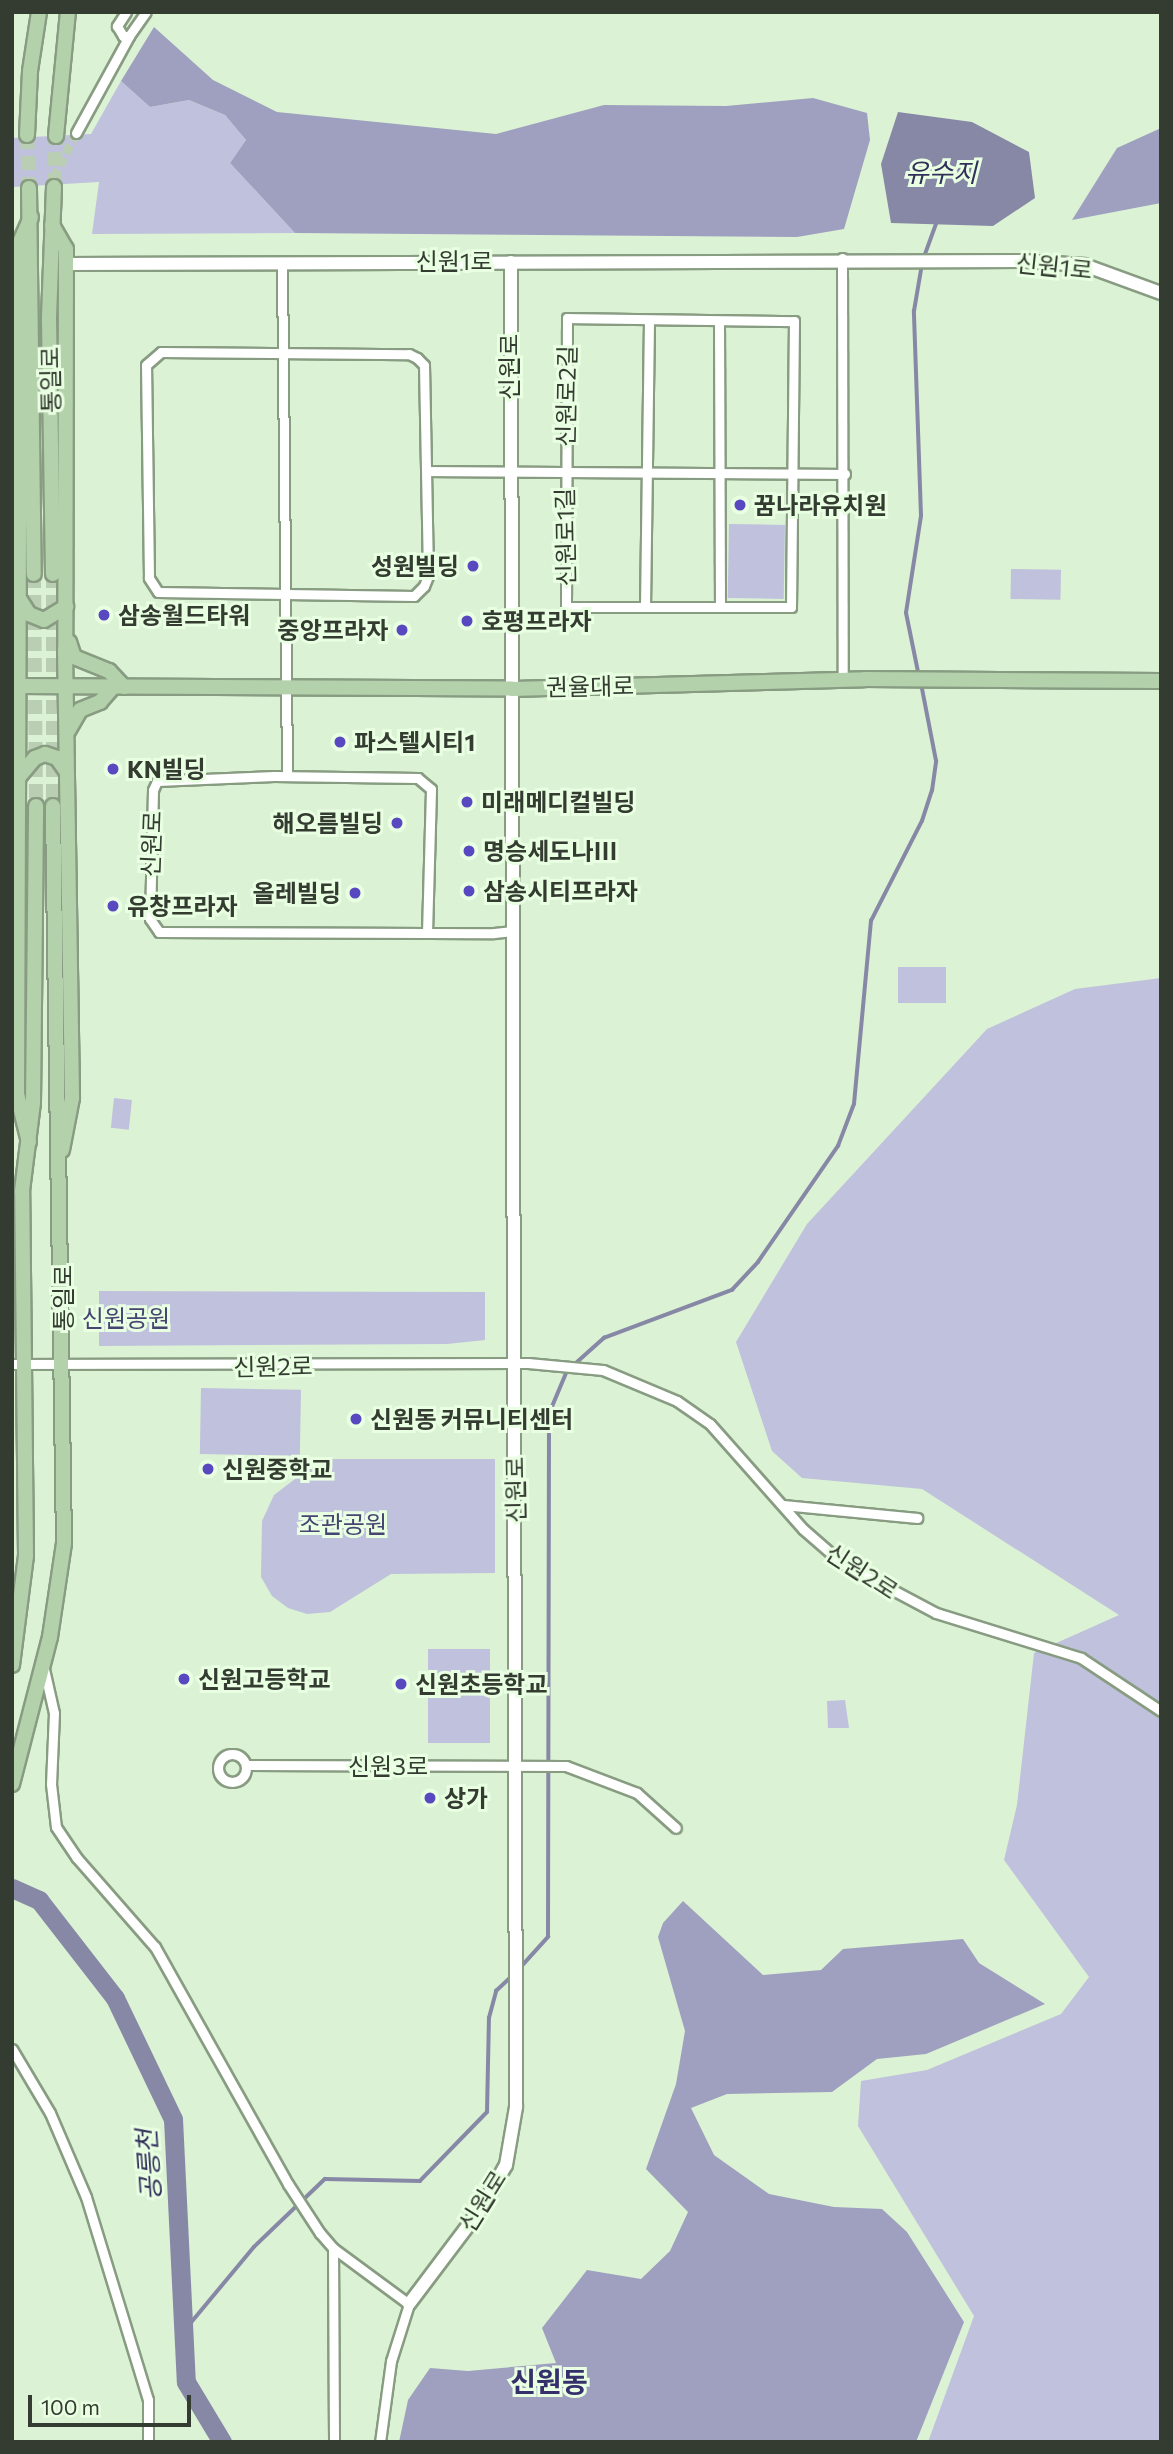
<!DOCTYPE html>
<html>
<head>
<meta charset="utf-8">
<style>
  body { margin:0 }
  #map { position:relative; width:1173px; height:2454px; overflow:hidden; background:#dbf2d5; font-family:Commissioner,"Noto Sans KR",sans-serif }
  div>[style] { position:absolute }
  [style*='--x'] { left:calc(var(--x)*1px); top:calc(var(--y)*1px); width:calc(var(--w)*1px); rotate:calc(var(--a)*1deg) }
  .green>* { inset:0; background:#c0c1dc; transform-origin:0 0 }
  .forest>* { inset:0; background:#9fa0bf }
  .water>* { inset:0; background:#8788a6 }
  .stream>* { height:3.5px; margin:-1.75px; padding:0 1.75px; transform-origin:1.75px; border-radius:1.75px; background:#8788a6 }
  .river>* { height:19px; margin:-9.5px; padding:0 9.5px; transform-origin:9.5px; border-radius:9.5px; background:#8788a6 }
  .street-tunnel>* { height:9px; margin-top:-4.5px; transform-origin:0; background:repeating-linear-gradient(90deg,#baceb4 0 9px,transparent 0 13.5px) }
  .primary-tunnel>* { height:14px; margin-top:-7px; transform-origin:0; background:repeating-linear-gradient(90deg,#baceb4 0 14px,transparent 0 21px) }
  .roads { filter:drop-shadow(2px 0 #889c82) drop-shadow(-2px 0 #889c82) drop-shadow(0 2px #889c82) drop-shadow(0 -2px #889c82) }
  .street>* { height:9px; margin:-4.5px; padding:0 4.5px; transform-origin:4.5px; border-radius:4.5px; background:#fff }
  .street>.ring { margin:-4.5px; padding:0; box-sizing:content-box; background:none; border:9px solid #fff; border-radius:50% }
  .secondary>* { height:12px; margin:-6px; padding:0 6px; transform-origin:6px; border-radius:6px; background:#fff }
  .primary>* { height:14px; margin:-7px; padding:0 7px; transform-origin:7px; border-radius:7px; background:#b3d1aa }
  .dots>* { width:19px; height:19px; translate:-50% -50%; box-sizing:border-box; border:4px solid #e9ffe2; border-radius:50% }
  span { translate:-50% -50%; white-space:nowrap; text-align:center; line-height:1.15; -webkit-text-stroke:6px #e9ffe2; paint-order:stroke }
  .street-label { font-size:24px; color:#343c31 }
  .poi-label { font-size:24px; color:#343c31; font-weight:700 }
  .left { translate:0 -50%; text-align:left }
  .right { translate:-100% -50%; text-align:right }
  .park-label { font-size:24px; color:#464572 }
  .water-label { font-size:26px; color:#32305b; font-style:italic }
  .quarter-label { font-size:28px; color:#35306b; font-weight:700 }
  .frame { position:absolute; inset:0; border:14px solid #343c31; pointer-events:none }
  .scale { position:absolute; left:28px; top:2395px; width:163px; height:32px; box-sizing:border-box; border:4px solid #343c31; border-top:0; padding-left:9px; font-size:21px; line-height:24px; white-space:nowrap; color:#343c31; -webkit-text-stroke:5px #e9ffe2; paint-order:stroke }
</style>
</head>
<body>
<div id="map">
  <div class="green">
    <i style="clip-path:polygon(121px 81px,150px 107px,189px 100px,225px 115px,246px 140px,230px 163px,295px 233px,92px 234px,99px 182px,12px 187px,12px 138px,91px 134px)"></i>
    <i style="left:729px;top:524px;width:56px;height:74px;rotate:1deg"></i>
    <i style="left:1011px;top:569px;width:50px;height:30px;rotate:1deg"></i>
    <i style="left:898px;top:967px;width:48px;height:36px"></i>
    <i style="clip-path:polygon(1161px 978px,1161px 2442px,928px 2442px,974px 2316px,858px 2126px,861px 2081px,927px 2070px,1061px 2014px,1089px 1977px,1004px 1860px,1017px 1805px,1034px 1653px,1119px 1615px,922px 1489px,802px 1478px,772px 1451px,736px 1342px,807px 1224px,987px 1029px,1075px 989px)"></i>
    <i style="left:114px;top:1098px;width:18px;height:30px;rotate:6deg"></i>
    <i style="clip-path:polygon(99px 1291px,485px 1292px,485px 1340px,447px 1344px,99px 1346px)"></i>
    <i style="left:201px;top:1388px;width:100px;height:66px;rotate:1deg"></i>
    <i style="clip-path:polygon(330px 1459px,495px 1459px,495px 1573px,391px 1574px,330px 1612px,307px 1614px,288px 1608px,272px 1596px,261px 1577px,262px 1521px,274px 1495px,316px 1463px)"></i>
    <i style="left:490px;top:1649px;width:94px;height:62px;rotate:90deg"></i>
    <i style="clip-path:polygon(845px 1700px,849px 1728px,828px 1728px,827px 1701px)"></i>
  </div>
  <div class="forest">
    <i style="clip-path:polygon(154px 27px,213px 80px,277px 112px,496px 134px,604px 105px,726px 106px,813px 98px,867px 113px,870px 140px,844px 229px,797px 237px,295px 233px,230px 163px,246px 140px,225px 115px,189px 100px,150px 107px,121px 81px)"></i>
    <i style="clip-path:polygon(1161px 128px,1161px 203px,1072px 220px,1117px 148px)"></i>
    <i style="clip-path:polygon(683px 1901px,763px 1975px,821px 1970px,843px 1949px,963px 1939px,979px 1963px,1045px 2004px,926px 2054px,877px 2059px,832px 2092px,727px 2094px,691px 2108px,714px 2155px,769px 2194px,834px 2207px,882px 2209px,907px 2232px,964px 2322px,916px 2442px,399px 2442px,408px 2400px,430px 2368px,468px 2371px,556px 2363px,542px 2328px,587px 2270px,641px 2279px,670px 2251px,688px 2212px,646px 2169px,676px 2084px,685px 2031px,658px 1937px,663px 1923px)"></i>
  </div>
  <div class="water">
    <i style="clip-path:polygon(898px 112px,972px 122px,1029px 152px,1035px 198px,993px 226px,891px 223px,881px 164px)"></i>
  </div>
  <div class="stream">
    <i style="--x:924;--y:257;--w:38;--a:-70"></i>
    <i style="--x:919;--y:677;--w:65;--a:-101.5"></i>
    <i style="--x:906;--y:613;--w:98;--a:-81.2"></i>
    <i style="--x:921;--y:516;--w:205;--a:-92"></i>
    <i style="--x:914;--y:311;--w:48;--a:-80.3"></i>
    <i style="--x:520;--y:1968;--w:42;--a:-47.9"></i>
    <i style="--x:548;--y:1937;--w:523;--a:-89.89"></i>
    <i style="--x:549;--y:1414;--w:47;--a:-67.3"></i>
    <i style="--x:567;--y:1371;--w:50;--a:-41.7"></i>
    <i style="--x:604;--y:1338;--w:137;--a:-20.6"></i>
    <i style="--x:732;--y:1290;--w:38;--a:-47"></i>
    <i style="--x:758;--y:1262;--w:141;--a:-55.4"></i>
    <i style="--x:838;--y:1146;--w:45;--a:-69.1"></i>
    <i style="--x:854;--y:1104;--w:184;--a:-84.7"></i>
    <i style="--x:871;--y:921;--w:112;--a:-63"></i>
    <i style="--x:922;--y:821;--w:32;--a:-72"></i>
    <i style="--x:932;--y:791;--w:30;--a:-82"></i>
    <i style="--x:936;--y:761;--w:78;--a:-101"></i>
    <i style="--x:184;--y:2331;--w:109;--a:-50.2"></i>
    <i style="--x:254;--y:2247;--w:98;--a:-43.8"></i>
    <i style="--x:325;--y:2179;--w:95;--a:1.2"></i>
    <i style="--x:420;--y:2181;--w:96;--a:-45.8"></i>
    <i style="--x:487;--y:2112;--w:94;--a:-88.8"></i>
    <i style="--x:489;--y:2018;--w:28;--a:-75"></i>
    <i style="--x:496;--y:1991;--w:22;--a:-43"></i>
  </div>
  <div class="river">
    <i style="--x:12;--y:1888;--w:30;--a:24"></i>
    <i style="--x:39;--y:1900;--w:124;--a:52.2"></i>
    <i style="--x:115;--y:1998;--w:134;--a:64.4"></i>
    <i style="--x:173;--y:2119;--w:263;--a:87.2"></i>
    <i style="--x:186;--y:2382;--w:70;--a:59"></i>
  </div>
  <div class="street-tunnel">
    <i style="--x:54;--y:177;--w:49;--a:-63.4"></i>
  </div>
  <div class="primary-tunnel">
    <i style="--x:27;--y:135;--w:53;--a:87.8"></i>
    <i style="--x:54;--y:187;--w:51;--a:-87.8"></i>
    <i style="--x:34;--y:574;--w:232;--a:89.5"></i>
    <i style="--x:53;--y:574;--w:232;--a:90"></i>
  </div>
  <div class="roads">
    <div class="street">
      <i style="--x:126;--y:12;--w:17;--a:123"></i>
      <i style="--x:117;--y:26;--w:12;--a:59"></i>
      <i style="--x:123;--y:36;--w:6;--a:0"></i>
      <i style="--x:129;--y:36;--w:29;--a:-55"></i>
      <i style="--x:76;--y:133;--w:111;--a:-61.3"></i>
      <i style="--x:842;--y:258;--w:422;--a:89.9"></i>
      <i style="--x:282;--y:263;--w:513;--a:89.44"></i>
      <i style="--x:567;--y:318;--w:227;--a:0.8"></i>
      <i style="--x:794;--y:321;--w:286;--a:90.6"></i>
      <i style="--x:791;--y:607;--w:225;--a:180"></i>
      <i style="--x:566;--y:607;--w:289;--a:-89.8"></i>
      <i style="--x:719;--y:321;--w:286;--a:89.8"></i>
      <i style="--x:161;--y:352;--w:248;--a:0.5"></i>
      <i style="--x:409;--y:354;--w:9;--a:27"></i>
      <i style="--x:417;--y:358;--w:10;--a:45"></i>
      <i style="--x:424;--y:365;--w:211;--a:88.9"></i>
      <i style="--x:428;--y:576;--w:11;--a:112"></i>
      <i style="--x:424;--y:586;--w:14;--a:135"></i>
      <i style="--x:414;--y:596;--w:256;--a:-179.1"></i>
      <i style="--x:158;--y:592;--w:17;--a:-123"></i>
      <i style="--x:149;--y:578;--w:213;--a:-90.8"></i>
      <i style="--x:146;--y:365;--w:20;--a:-41"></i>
      <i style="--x:427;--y:471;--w:418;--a:0.4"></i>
      <i style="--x:645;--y:607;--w:286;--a:-89.2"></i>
      <i style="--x:427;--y:933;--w:144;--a:-88.4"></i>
      <i style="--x:431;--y:789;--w:17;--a:-140"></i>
      <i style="--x:418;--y:778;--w:144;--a:-179.2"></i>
      <i style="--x:274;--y:776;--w:117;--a:177.6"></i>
      <i style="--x:157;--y:781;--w:10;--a:114"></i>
      <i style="--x:153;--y:790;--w:129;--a:91.3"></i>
      <i style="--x:150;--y:919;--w:16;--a:55"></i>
      <i style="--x:159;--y:932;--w:335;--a:0.2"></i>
      <i style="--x:494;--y:933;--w:19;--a:-6"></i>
      <i style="--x:12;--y:1364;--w:516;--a:-0.11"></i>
      <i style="--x:528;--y:1363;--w:75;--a:5.3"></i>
      <i style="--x:603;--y:1370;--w:80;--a:22.7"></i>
      <i style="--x:677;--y:1401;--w:40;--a:34.9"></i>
      <i style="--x:710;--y:1424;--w:140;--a:48.5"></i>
      <i style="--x:803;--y:1529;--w:52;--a:41.1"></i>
      <i style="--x:842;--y:1563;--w:106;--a:28"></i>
      <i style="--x:936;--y:1613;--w:152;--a:17.2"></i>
      <i style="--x:1081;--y:1658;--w:96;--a:33.5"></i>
      <i style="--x:783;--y:1505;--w:135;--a:5.5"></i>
      <i style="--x:44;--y:1669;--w:45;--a:77.2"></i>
      <i style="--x:54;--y:1713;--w:71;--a:92.4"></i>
      <i style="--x:51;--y:1784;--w:43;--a:83.4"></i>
      <i style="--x:56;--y:1827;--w:37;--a:56"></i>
      <i style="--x:77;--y:1858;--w:118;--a:48.8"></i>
      <i style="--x:155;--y:1947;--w:272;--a:60.7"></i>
      <i style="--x:288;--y:2184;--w:59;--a:56.9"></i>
      <i style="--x:320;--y:2233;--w:20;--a:49"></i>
      <i style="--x:333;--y:2248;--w:94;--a:36.4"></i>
      <i style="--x:409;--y:2304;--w:60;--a:107.5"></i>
      <i style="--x:391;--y:2361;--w:82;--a:97.7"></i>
      <i class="ring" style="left:218px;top:1754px;width:19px;height:19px"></i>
      <i style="--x:246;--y:1765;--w:320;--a:0.2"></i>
      <i style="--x:566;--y:1766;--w:76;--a:20.8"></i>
      <i style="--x:637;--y:1793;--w:52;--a:41.9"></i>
      <i style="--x:12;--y:2049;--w:74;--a:59.3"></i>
      <i style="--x:50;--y:2113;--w:91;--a:66.8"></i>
      <i style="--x:86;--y:2197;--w:212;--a:73"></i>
      <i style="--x:148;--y:2400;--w:42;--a:90"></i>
      <i style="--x:333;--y:2248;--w:194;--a:89.7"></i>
    </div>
    <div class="secondary">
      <i style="--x:66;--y:264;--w:957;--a:-0.18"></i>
      <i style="--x:1023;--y:261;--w:61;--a:3.8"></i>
      <i style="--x:1084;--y:265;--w:82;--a:20"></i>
      <i style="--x:409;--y:2304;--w:121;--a:-53"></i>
      <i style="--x:482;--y:2207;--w:48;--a:-60.3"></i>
      <i style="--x:506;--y:2165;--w:59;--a:-80.2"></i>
      <i style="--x:516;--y:2107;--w:1845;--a:-90.16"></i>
    </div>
    <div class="primary">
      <i style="--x:27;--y:135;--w:64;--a:-87.3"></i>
      <i style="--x:30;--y:71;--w:60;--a:-81.3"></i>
      <i style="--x:56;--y:136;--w:125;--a:-84.5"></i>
      <i style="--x:29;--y:188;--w:386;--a:89.3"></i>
      <i style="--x:52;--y:225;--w:28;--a:60"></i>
      <i style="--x:66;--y:249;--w:400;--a:90.1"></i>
      <i style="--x:65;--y:649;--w:449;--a:89.1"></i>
      <i style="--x:72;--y:1098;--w:53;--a:100.9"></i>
      <i style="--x:53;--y:574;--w:257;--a:-90.9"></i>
      <i style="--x:49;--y:317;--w:130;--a:-87.8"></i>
      <i style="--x:20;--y:600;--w:17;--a:57"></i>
      <i style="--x:29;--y:614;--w:16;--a:22"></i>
      <i style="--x:44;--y:620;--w:26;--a:-31"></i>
      <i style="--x:69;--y:642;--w:16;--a:72"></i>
      <i style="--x:74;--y:657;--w:38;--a:22"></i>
      <i style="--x:109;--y:671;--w:22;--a:47"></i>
      <i style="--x:19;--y:686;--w:493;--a:0.3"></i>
      <i style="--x:512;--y:689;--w:353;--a:-1.6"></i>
      <i style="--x:865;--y:679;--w:296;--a:0.4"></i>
      <i style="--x:68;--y:731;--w:24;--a:-60"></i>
      <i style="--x:80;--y:710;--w:22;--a:-22"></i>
      <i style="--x:100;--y:702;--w:21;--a:-49"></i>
      <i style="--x:18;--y:778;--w:26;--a:-50"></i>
      <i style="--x:35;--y:758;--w:11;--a:-22"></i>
      <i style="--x:45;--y:754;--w:13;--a:18"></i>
      <i style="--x:57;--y:758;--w:16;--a:55"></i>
      <i style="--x:29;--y:1142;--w:49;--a:-104"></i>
      <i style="--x:17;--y:1094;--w:852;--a:-89.8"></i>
      <i style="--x:20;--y:242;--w:27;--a:-66"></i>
      <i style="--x:12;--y:1665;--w:110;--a:-82.7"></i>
      <i style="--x:26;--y:1556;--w:365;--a:-90.6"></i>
      <i style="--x:22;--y:1191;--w:89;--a:-82.9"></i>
      <i style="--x:33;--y:1103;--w:297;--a:-89.4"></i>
      <i style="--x:12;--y:1784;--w:152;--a:-75.5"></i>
      <i style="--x:50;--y:1637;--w:95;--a:-81.5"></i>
      <i style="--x:64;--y:1543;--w:737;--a:-90.86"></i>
    </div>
  </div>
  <div class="dots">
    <i style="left:740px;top:505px;background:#5949c1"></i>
    <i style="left:473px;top:566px;background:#5949c1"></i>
    <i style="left:104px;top:615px;background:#5949c1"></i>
    <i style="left:467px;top:621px;background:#5949c1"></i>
    <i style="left:402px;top:630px;background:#5949c1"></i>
    <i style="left:340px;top:742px;background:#5949c1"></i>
    <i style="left:113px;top:769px;background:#5949c1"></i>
    <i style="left:467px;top:802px;background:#5949c1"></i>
    <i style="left:397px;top:823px;background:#5949c1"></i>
    <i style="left:469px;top:851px;background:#5949c1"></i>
    <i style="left:469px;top:891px;background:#5949c1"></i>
    <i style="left:355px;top:893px;background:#5949c1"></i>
    <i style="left:113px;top:906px;background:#5949c1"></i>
    <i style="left:356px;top:1419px;background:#5949c1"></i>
    <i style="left:208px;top:1469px;background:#5949c1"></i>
    <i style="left:184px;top:1679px;background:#5949c1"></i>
    <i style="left:401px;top:1684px;background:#5949c1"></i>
    <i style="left:430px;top:1798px;background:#5949c1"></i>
  </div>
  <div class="street-label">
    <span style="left:454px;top:261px">신원1로</span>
    <span style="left:1054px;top:266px;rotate:6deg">신원1로</span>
    <span style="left:509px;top:367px;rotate:-90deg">신원로</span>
    <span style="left:50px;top:380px;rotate:-91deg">통일로</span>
    <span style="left:566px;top:396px;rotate:-89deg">신원로2길</span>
    <span style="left:565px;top:537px;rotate:-91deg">신원로1길</span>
    <span style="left:590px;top:686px;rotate:-1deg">권율대로</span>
    <span style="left:151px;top:844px;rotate:-88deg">신원로</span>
    <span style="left:63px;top:1298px;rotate:-90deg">통일로</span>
    <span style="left:273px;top:1366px;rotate:-1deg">신원2로</span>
    <span style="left:515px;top:1490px;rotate:-91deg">신원로</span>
    <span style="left:862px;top:1571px;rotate:33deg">신원2로</span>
    <span style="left:388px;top:1766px">신원3로</span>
    <span style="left:482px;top:2201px;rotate:-58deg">신원로</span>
  </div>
  <div class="poi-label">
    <span class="left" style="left:754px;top:505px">꿈나라유치원</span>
    <span class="right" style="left:459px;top:566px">성원빌딩</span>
    <span class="left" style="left:118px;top:615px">삼송월드타워</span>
    <span class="left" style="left:481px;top:621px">호평프라자</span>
    <span class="right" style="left:388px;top:630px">중앙프라자</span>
    <span class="left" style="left:354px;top:742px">파스텔시티1</span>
    <span class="left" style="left:127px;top:769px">KN빌딩</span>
    <span class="left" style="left:481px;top:802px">미래메디컬빌딩</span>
    <span class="right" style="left:383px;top:823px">해오름빌딩</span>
    <span class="left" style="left:483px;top:851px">명승세도나Ⅲ</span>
    <span class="left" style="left:483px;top:891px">삼송시티프라자</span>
    <span class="right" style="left:341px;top:893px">올레빌딩</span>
    <span class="left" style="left:127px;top:906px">유창프라자</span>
    <span class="left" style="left:370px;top:1419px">신원동 커뮤니티센터</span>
    <span class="left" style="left:222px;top:1469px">신원중학교</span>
    <span class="left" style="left:198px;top:1679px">신원고등학교</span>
    <span class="left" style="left:415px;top:1684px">신원초등학교</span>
    <span class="left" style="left:444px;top:1798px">상가</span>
  </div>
  <div class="park-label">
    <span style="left:126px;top:1318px">신원공원</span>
    <span style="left:343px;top:1524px">조관공원</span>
  </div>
  <div class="water-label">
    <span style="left:941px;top:172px">유수지</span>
    <span style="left:148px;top:2165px;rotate:-94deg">공릉천</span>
  </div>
  <div class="quarter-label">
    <span style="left:549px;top:2381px">신원동</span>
  </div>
  <div class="frame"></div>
  <div class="scale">100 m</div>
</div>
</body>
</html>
